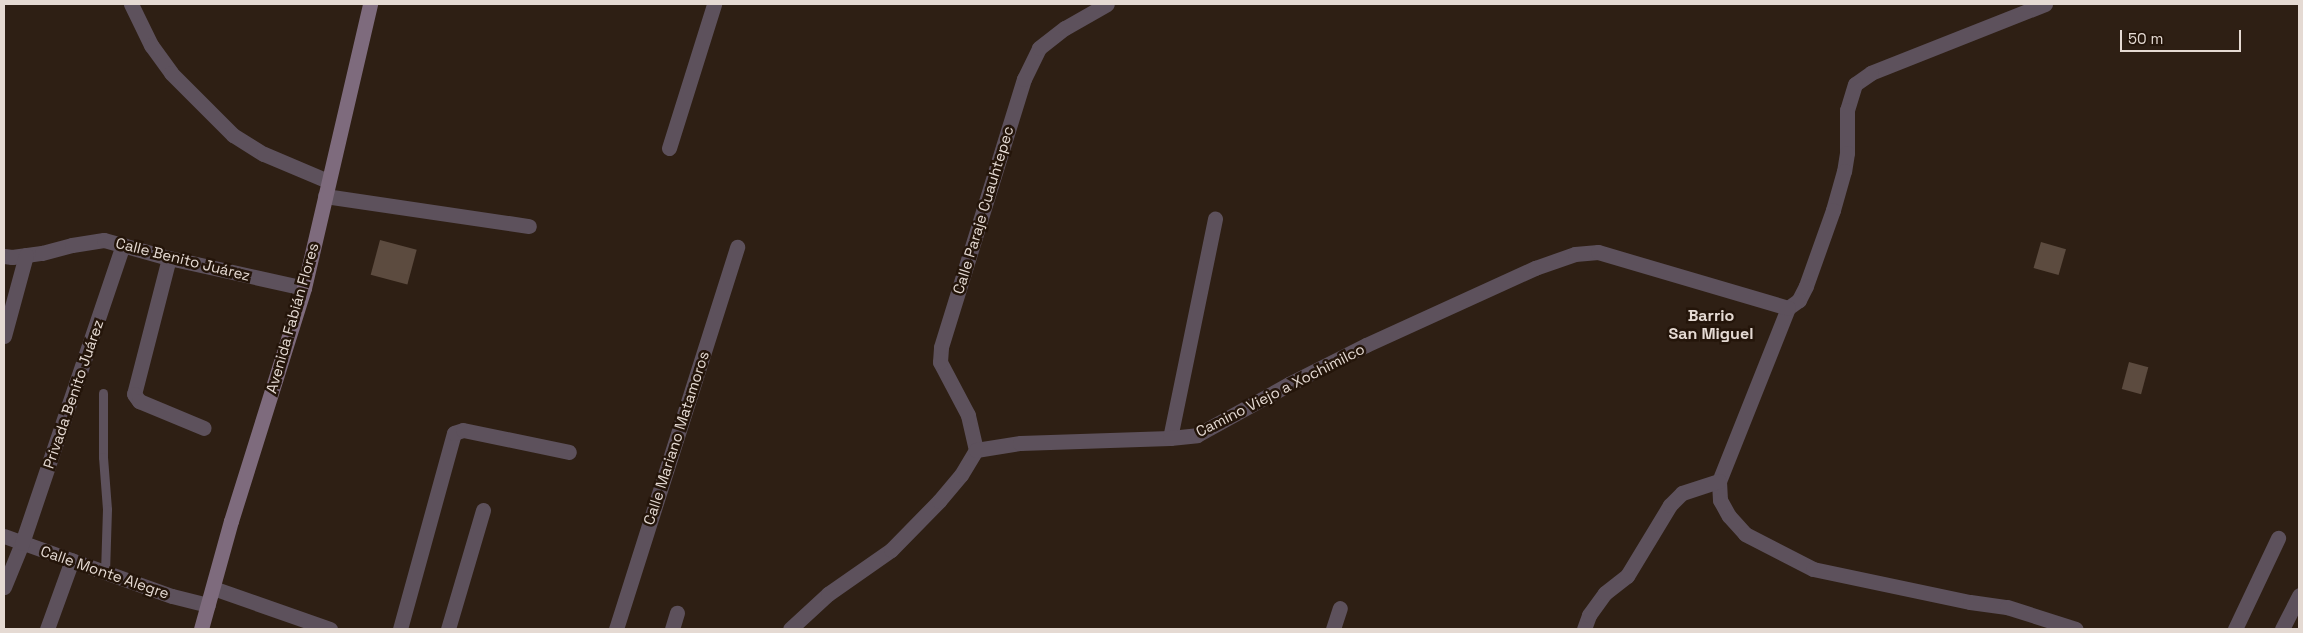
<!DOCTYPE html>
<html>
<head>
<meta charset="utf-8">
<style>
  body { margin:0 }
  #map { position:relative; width:2303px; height:633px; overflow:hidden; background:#2e1f14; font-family:"Space Grotesk",sans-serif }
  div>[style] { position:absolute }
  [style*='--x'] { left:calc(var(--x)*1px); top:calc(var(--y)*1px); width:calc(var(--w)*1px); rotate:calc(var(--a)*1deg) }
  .building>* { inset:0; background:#5c4b3f; transform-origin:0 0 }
  .lane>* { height:9px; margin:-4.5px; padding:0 4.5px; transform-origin:4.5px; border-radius:4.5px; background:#5d515c }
  .street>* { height:15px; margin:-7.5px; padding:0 7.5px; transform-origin:7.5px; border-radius:7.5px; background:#5d515c }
  .secondary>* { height:15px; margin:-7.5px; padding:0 7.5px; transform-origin:7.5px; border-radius:7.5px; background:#7e6b7d }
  span { translate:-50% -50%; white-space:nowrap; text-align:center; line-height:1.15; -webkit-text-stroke:5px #24150a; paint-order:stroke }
  .street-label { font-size:15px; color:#e5dad3 }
  .neighbourhood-label { font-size:16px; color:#e5dad3; font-weight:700 }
  .frame { position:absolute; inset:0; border:5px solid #e5dad3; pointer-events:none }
  .scale { position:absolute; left:2120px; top:30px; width:121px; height:22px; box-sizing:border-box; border:2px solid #e5dad3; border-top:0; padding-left:6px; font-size:15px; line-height:18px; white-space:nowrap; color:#e5dad3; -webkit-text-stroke:4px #24150a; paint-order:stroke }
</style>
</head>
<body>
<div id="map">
  <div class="building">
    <i style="left:380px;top:240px;width:38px;height:36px;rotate:15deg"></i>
    <i style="left:2041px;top:242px;width:26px;height:27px;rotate:16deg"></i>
    <i style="left:2129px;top:362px;width:20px;height:28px;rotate:15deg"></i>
  </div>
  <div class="lane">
    <i style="--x:103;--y:393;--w:64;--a:90"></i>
    <i style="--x:103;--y:457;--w:52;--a:85.6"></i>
    <i style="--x:107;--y:509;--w:63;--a:91.8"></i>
  </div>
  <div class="street">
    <i style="--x:131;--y:4;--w:46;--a:64"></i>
    <i style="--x:151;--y:45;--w:34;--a:54"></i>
    <i style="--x:171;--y:73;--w:88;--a:45"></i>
    <i style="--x:233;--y:135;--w:36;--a:32"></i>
    <i style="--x:264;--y:154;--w:69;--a:22.9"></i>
    <i style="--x:2045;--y:4;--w:187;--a:158.4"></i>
    <i style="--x:1871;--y:73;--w:19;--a:145"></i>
    <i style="--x:1855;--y:84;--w:27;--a:107"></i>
    <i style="--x:1847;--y:110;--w:43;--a:90"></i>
    <i style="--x:1847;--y:153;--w:18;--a:99"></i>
    <i style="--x:1844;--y:171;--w:41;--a:105.8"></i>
    <i style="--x:1833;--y:210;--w:81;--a:109.6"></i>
    <i style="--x:1806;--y:286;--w:16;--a:117"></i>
    <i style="--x:1799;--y:300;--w:14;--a:144"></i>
    <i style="--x:1788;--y:308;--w:186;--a:111.7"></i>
    <i style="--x:1719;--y:481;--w:19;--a:87"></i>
    <i style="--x:1720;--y:500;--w:18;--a:61"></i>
    <i style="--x:1729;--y:516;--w:24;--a:48"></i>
    <i style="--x:1745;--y:534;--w:76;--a:27.2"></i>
    <i style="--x:1813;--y:569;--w:160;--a:11.9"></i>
    <i style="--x:1970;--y:602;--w:37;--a:8"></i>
    <i style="--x:2007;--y:607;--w:72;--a:17.7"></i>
    <i style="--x:669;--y:148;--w:151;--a:-72.6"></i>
    <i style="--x:325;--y:196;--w:206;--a:8.4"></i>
    <i style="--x:4;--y:256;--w:8;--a:7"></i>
    <i style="--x:12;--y:257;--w:30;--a:-8"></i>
    <i style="--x:42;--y:253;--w:31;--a:-15"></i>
    <i style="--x:72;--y:245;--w:32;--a:-9"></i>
    <i style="--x:104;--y:240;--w:67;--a:15.5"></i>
    <i style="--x:169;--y:258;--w:138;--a:12.5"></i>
    <i style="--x:169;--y:258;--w:140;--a:104.4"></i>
    <i style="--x:134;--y:394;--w:9;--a:54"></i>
    <i style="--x:139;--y:401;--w:70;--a:22.6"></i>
    <i style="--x:4;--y:336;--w:84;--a:-74.8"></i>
    <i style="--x:1170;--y:438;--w:224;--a:-78.4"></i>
    <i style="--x:976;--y:450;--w:36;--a:-103"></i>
    <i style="--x:968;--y:415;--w:60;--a:-117.8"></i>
    <i style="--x:940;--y:362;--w:15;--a:-86"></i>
    <i style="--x:941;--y:347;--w:281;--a:-72.8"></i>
    <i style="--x:1024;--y:79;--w:34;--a:-64"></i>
    <i style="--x:1039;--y:48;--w:33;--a:-38"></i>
    <i style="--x:1065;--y:28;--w:48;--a:-29.7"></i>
    <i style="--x:4;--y:536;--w:178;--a:19.7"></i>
    <i style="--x:172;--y:596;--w:37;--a:14"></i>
    <i style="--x:4;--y:587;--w:48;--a:-67.8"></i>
    <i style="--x:22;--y:543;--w:315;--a:-71.3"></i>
    <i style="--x:213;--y:588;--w:124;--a:19.3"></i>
    <i style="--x:47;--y:629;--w:73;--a:-70.1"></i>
    <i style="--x:400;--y:629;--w:203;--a:-74.6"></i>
    <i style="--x:454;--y:433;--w:9;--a:-18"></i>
    <i style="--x:463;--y:430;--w:108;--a:11.7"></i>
    <i style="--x:448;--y:629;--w:124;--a:-73.6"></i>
    <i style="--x:616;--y:629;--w:401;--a:-72.4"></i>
    <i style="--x:672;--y:629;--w:17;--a:-73"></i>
    <i style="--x:790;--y:629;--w:52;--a:-42.6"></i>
    <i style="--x:828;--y:594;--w:77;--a:-34.9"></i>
    <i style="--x:891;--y:550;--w:69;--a:-45.6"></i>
    <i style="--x:939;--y:501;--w:34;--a:-50"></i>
    <i style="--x:961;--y:475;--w:29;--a:-59"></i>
    <i style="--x:976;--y:450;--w:45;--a:-9"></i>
    <i style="--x:1020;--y:443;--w:150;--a:-1.9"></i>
    <i style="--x:1170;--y:438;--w:27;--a:-6"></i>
    <i style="--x:1197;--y:435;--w:105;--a:-29"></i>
    <i style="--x:1289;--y:384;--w:86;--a:-26.9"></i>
    <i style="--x:1366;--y:345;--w:186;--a:-24.5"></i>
    <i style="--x:1535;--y:268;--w:42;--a:-19.3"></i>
    <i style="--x:1575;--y:254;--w:23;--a:-5"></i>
    <i style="--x:1598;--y:252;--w:198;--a:16.4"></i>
    <i style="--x:1333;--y:629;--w:22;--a:-72"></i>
    <i style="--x:1584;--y:629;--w:15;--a:-70"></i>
    <i style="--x:1589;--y:615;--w:27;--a:-54"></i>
    <i style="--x:1605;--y:593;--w:28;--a:-38"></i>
    <i style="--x:1627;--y:576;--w:83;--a:-58.8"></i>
    <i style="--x:1670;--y:505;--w:17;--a:-45"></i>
    <i style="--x:1682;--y:493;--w:39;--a:-18"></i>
    <i style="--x:2235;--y:629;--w:101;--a:-64.7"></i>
    <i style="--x:2282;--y:629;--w:38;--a:-63"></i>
  </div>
  <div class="secondary">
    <i style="--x:201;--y:629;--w:112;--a:-74.5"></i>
    <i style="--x:231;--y:521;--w:244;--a:-72.6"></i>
    <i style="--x:304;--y:288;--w:292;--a:-76.9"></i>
  </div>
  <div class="street-label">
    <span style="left:983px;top:210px;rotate:-73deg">Calle Paraje Cuauhtepec</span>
    <span style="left:183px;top:259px;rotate:14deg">Calle Benito Juárez</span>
    <span style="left:292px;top:318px;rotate:-74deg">Avenida Fabián Flores</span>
    <span style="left:1280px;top:390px;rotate:-27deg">Camino Viejo a Xochimilco</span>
    <span style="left:73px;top:394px;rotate:-71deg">Privada Benito Juárez</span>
    <span style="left:676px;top:438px;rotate:-72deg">Calle Mariano Matamoros</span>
    <span style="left:105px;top:572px;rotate:19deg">Calle Monte Alegre</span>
  </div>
  <div class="neighbourhood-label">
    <span style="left:1711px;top:325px">Barrio<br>San Miguel</span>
  </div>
  <div class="frame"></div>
  <div class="scale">50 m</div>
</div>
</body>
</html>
